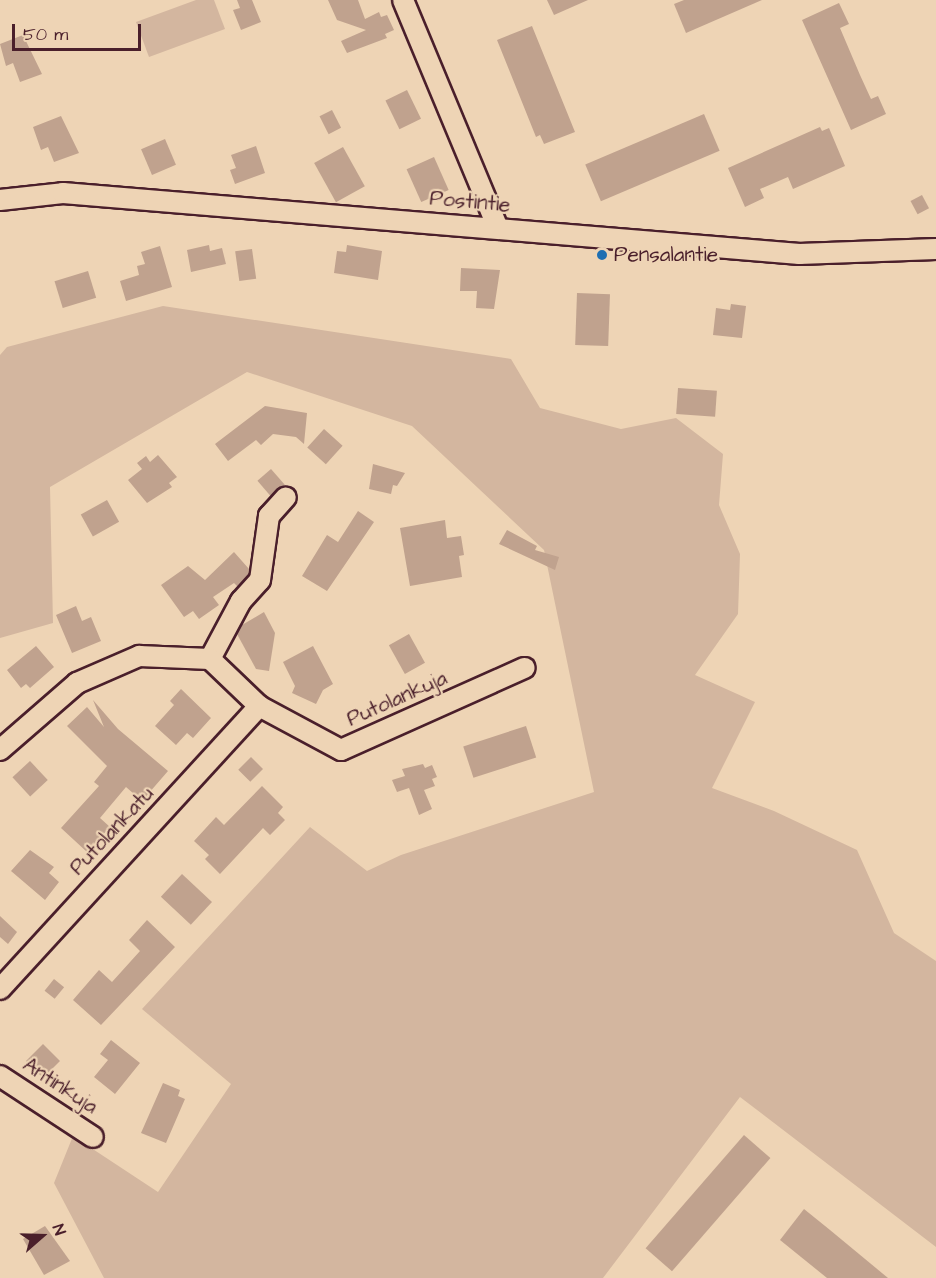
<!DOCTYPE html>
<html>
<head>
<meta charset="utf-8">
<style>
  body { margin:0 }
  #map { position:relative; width:936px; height:1278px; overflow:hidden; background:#eed4b5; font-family:"Architects Daughter",sans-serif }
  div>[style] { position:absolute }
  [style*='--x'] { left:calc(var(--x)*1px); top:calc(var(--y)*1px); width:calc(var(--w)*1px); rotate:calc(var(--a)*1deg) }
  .green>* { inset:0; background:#d3b69f }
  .building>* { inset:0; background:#c0a28e; transform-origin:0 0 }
  .roads { filter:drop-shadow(2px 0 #4a1f2b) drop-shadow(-2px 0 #4a1f2b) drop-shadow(0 2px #4a1f2b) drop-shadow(0 -2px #4a1f2b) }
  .street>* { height:20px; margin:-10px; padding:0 10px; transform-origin:10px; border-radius:10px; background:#eed4b5 }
  .dots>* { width:16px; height:16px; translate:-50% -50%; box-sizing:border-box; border:3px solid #eed4b5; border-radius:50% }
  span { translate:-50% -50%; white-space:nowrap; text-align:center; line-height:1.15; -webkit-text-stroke:4.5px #eed4b5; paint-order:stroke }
  .street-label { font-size:21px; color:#4a1f2b }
  .poi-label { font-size:21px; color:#4a1f2b }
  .left { translate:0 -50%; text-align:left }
  .north { position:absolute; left:12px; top:1206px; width:60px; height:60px; -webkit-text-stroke:4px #eed4b5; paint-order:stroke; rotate:70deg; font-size:16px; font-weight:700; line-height:24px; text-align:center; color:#4a1f2b }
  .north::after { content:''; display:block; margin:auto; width:21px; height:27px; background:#4a1f2b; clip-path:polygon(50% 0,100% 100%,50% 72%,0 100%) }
  .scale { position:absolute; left:12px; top:24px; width:129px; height:27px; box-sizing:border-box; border:3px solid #4a1f2b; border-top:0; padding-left:8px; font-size:18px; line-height:21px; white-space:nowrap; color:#4a1f2b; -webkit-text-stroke:4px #eed4b5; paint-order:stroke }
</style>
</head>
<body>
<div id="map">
  <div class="green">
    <i style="clip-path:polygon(196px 0,214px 0,225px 29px,149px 57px,136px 22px)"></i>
    <i style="clip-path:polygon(163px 306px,511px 359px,540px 408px,621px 429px,676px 418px,723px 454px,719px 505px,740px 554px,738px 614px,695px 675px,755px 702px,712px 788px,774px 811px,857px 850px,894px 933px,936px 961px,936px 1247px,740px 1097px,603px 1278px,104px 1278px,54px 1183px,73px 1136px,158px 1192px,231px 1084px,142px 1009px,310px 827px,367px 871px,401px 855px,594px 792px,544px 550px,412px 426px,247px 372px,50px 487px,53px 623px,0 638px,0 355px,7px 347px)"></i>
  </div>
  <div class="building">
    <i style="clip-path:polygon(237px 0,252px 0,261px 22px,241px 30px,233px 10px,240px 8px)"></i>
    <i style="clip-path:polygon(328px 0,358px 0,365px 19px,379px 12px,381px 17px,387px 15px,394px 30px,385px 34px,387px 38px,347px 53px,341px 41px,366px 30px,337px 20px)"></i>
    <i style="clip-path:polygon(547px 0,588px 0,554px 15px)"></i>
    <i style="clip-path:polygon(684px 0,762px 0,686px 33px,674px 4px)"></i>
    <i style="clip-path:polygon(839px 3px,849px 24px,840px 28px,860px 75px,871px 99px,878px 96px,886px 114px,851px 130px,802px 20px)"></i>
    <i style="clip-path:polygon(532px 26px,575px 132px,544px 144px,540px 135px,536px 137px,497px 40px)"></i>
    <i style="clip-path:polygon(23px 35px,42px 74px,20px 82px,13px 63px,6px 66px,0 44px)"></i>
    <i style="left:407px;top:90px;width:32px;height:24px;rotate:64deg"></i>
    <i style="left:332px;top:110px;width:20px;height:14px;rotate:63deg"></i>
    <i style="left:704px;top:114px;width:40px;height:129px;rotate:67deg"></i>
    <i style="clip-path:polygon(61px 116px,79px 153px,54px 162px,48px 147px,41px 150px,33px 127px)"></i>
    <i style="clip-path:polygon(820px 127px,822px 131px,829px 128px,845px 166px,793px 189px,788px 177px,760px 189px,764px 198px,745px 207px,728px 168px)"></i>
    <i style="left:165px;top:139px;width:28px;height:26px;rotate:67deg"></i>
    <i style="clip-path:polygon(256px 146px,265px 173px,235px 184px,230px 170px,236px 168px,231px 155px)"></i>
    <i style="left:343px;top:147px;width:45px;height:33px;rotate:61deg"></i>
    <i style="left:434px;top:157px;width:36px;height:30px;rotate:66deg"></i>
    <i style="left:922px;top:195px;width:15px;height:13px;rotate:62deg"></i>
    <i style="clip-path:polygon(209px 245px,210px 251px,222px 248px,226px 264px,191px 272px,187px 250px)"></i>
    <i style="clip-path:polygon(347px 245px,382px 251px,378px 280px,334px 273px,337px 251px,346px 252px)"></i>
    <i style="clip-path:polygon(160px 246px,172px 287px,126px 301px,120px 281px,139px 275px,137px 266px,145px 264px,141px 252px)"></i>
    <i style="left:252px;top:249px;width:30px;height:17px;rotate:82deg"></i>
    <i style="clip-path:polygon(461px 268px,500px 270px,494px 309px,476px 308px,477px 291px,460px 291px)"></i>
    <i style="left:88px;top:271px;width:28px;height:35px;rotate:73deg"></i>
    <i style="left:577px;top:293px;width:33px;height:52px;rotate:2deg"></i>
    <i style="clip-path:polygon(731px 304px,746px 306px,742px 338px,713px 335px,716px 308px,730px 310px)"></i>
    <i style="left:678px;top:388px;width:39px;height:26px;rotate:4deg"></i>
    <i style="clip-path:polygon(265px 406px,307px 413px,304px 444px,296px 437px,273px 434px,261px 445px,256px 440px,228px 461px,215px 444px)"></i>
    <i style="left:324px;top:429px;width:25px;height:25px;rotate:42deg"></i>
    <i style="clip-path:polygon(158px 455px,177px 477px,169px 483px,172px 487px,147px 503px,128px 480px,142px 469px,137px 463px,146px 456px,150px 462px)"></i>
    <i style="clip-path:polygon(373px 464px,405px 473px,397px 486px,393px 485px,391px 494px,369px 489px)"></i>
    <i style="left:271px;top:469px;width:21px;height:18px;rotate:49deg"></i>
    <i style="left:107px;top:500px;width:25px;height:30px;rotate:61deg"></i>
    <i style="clip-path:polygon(358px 511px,374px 522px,327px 591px,302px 576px,327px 535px,338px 542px)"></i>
    <i style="clip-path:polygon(445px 520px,447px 538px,461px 536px,464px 555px,459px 556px,462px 577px,410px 586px,400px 528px)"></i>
    <i style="clip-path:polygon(507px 530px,537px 546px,535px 550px,559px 557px,555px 570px,499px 544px)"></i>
    <i style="clip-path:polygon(234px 552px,249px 569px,249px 575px,238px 587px,234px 583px,213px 597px,219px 605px,199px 619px,193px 611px,184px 617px,161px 585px,188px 566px,205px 580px)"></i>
    <i style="clip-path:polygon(76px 606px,82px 621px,91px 617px,101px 641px,72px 653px,56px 615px)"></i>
    <i style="clip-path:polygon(264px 612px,275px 633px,269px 671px,256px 669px,237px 634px,242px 625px)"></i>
    <i style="left:409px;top:634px;width:33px;height:23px;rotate:61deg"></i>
    <i style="clip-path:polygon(36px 646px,54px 667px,30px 688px,26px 684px,21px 688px,7px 670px)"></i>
    <i style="clip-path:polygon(313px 646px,333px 684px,323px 690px,316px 704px,292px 693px,295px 686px,283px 662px)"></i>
    <i style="clip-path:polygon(181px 689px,211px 718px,193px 738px,187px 733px,176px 745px,155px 726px,174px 705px,170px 701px)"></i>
    <i style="clip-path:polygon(93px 700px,118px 729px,168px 771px,142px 801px,126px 787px,100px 818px,110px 827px,87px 852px,61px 828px,99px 786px,94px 782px,107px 766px,67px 726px,87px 707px,104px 727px)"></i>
    <i style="left:526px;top:726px;width:33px;height:66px;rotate:72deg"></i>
    <i style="left:251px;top:757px;width:17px;height:18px;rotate:45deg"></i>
    <i style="left:30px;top:761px;width:26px;height:24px;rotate:47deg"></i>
    <i style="clip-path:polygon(423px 764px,425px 768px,432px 765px,437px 777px,432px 779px,435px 786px,424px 790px,432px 809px,419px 815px,409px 788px,397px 792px,392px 780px,405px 776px,402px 769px)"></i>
    <i style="clip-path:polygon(262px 786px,283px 807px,278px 813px,285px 820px,270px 835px,263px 828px,220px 874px,205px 859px,209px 855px,194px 841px,216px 817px,224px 825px)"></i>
    <i style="clip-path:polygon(30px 850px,54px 867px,49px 873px,59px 882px,45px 900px,11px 871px)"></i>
    <i style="left:182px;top:874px;width:41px;height:31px;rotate:43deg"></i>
    <i style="clip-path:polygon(0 916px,17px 932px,8px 944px,0 937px)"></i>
    <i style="clip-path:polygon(147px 920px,175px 947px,101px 1025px,73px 1000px,99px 970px,112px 982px,140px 951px,129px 940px)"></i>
    <i style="left:54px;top:979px;width:13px;height:15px;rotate:39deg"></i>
    <i style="clip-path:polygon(111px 1040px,140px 1063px,115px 1094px,94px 1077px,108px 1060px,100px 1054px)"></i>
    <i style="left:43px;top:1044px;width:24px;height:24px;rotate:45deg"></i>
    <i style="clip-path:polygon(163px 1083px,180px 1090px,178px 1096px,185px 1099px,166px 1143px,141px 1133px)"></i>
    <i style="left:744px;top:1135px;width:35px;height:150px;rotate:41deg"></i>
    <i style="clip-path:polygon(804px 1209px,830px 1230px,888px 1278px,827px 1278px,780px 1240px)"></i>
    <i style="clip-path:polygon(45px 1226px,70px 1261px,44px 1275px,23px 1239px)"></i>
  </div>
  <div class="roads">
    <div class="street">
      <i style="--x:403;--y:0;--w:247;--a:67.4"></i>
      <i style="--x:0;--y:200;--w:63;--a:-6.3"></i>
      <i style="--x:63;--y:193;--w:739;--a:4.74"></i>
      <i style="--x:799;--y:254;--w:137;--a:-2.1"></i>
      <i style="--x:210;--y:659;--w:66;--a:-61.9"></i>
      <i style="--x:241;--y:601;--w:28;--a:-48"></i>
      <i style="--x:260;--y:580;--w:65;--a:-82"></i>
      <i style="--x:269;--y:516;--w:25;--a:-48"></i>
      <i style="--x:0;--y:750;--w:102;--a:-41"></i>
      <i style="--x:77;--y:683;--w:68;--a:-23.5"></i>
      <i style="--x:139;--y:656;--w:71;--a:2.4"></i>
      <i style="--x:210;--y:659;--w:68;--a:43.8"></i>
      <i style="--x:259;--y:706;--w:93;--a:28.2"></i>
      <i style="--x:341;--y:750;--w:201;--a:-24.1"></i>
      <i style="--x:0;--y:989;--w:384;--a:-47.5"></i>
      <i style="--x:0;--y:1076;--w:111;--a:33.3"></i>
    </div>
  </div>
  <div class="dots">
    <i style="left:602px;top:255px;background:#1f6fb2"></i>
  </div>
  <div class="street-label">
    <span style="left:470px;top:202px;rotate:5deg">Postintie</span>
    <span style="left:397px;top:699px;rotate:-24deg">Putolankuja</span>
    <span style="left:112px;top:831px;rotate:-47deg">Putolankatu</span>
    <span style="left:60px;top:1086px;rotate:33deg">Antinkuja</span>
  </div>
  <div class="poi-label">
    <span class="left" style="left:614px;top:255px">Pensalantie</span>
  </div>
  <div class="north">N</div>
  <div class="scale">50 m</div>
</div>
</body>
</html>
